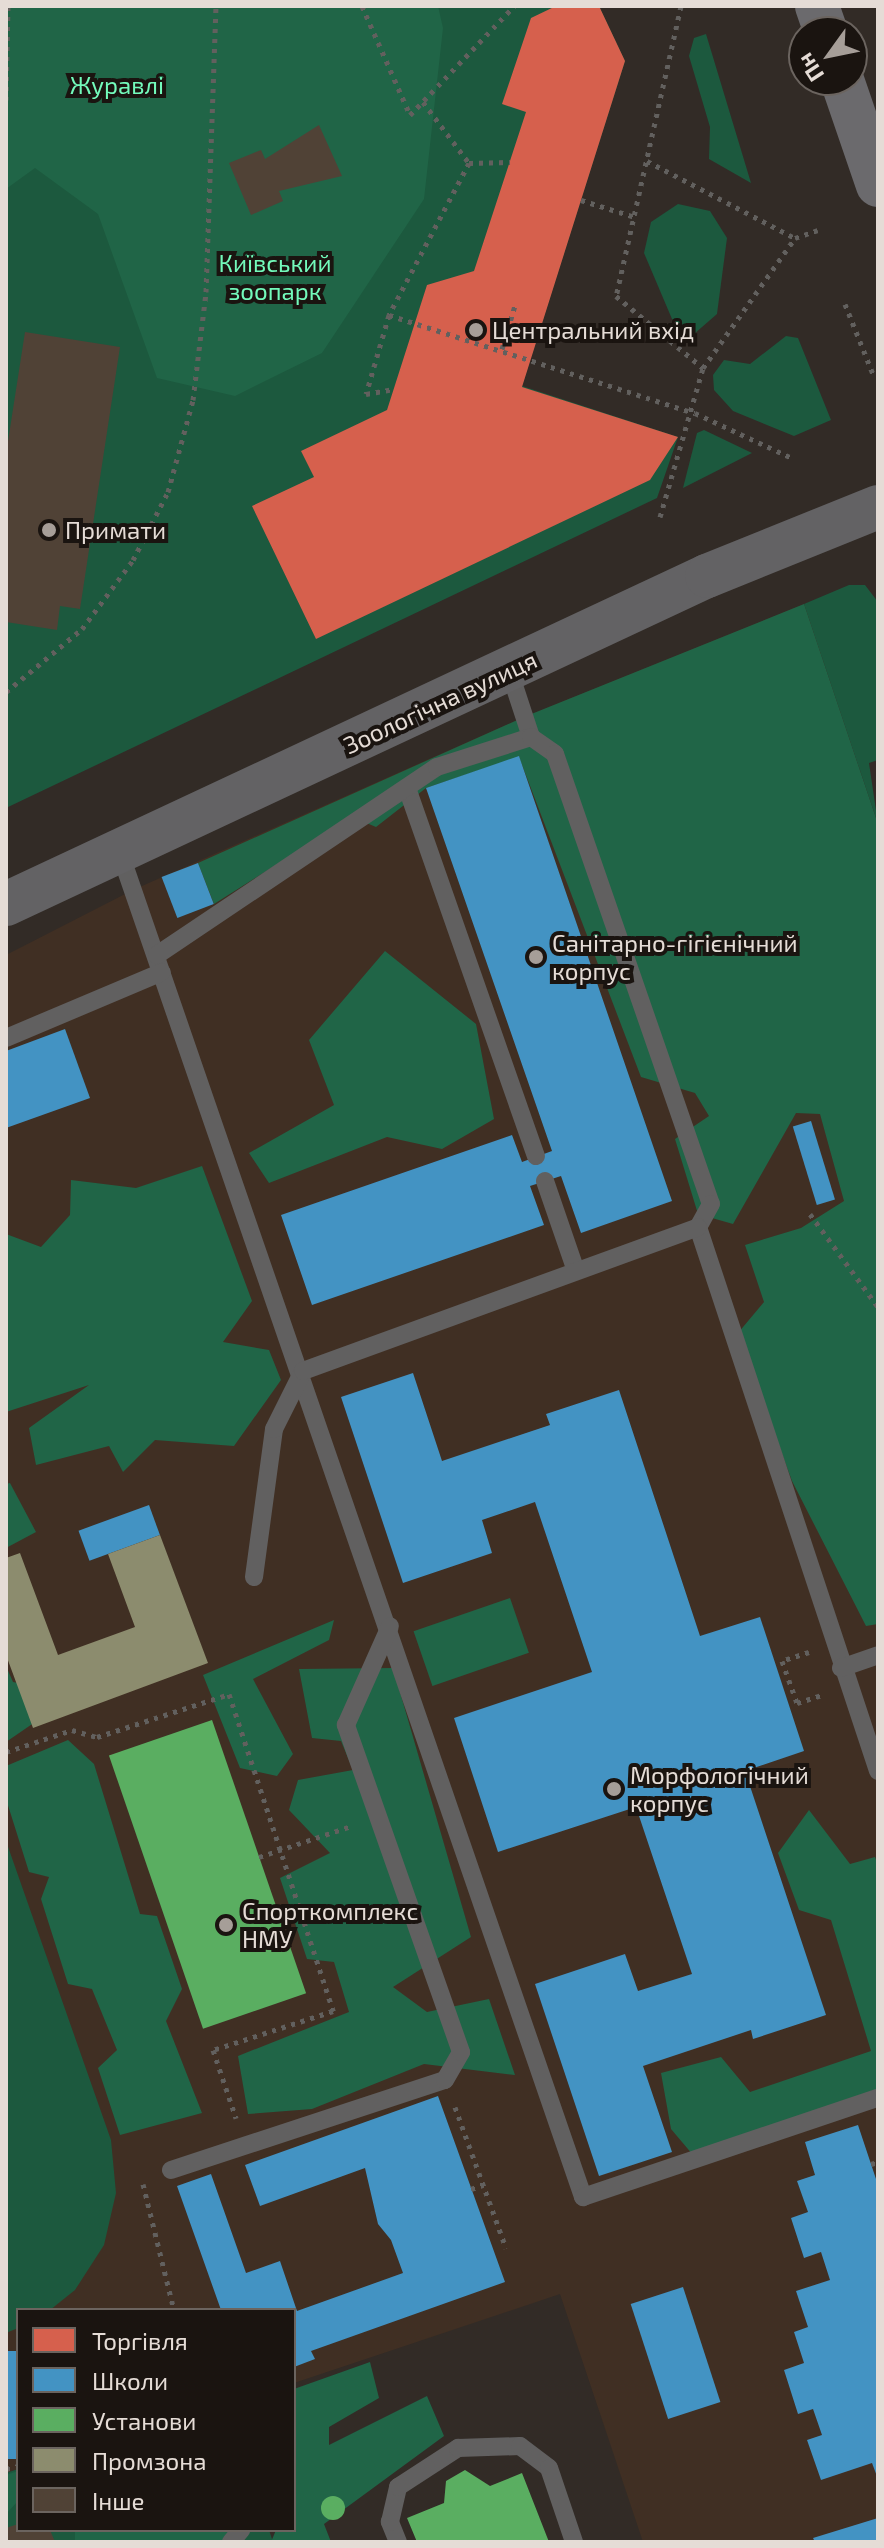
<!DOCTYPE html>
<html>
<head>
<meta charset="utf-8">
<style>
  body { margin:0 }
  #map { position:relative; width:884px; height:2548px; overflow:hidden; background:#322b26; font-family:"Exo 2",sans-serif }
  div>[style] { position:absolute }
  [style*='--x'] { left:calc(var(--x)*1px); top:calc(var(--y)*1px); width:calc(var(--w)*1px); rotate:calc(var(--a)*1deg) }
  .built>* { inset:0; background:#402f23 }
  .green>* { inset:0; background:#1c593e }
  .forest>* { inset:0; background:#206547; transform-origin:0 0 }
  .shops>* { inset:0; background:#d6604d }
  .schools>* { inset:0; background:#4393c3; transform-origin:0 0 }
  .public>* { inset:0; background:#5aae61; transform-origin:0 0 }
  .round { border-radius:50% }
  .industry>* { inset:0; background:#8c8c6e }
  .building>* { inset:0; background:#504236 }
  .path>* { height:5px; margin-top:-2.5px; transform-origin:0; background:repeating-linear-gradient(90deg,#62605e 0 4px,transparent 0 10px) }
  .lane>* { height:18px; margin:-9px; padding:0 9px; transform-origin:9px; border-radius:9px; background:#616060 }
  .secondary>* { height:44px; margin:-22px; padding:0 22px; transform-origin:22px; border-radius:22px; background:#636264 }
  .primary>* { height:44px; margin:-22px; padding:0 22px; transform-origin:22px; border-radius:22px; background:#6b6a6d }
  .dots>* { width:22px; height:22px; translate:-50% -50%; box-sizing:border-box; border:4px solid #1a1410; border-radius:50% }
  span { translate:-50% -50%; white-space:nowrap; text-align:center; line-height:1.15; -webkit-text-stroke:8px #1a1410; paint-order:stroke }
  .park-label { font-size:24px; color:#73fabb }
  .poi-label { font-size:24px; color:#e5dcd6 }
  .left { translate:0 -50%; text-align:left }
  .street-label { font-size:24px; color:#e5dcd6 }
  .frame { position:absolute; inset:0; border:8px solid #e5dcd6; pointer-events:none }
  .legend { position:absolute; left:16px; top:2308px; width:280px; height:224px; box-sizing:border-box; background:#1a1410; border:2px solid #6b645f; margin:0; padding:10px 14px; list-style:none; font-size:24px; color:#e5dcd6 }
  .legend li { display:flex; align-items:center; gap:16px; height:40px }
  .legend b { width:40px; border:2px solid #6b645f }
  .north { position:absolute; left:788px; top:16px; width:80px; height:80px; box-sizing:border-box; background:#1a1410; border:2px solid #6b645f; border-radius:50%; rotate:237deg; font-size:22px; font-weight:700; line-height:32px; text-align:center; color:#e5dcd6 }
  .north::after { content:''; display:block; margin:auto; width:28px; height:36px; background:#a69e98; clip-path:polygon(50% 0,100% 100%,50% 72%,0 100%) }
</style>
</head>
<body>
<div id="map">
  <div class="built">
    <i style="clip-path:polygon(804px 604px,878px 825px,878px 2542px,643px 2542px,560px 2294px,294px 2383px,294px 2310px,18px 2310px,18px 2469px,6px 2473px,6px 955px,133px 890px,524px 717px)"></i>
  </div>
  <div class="green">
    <i style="clip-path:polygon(6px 6px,599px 6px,625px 61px,522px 386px,678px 437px,657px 498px,6px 808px)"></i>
    <i style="clip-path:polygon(706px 34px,751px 183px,709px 159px,710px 127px,689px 56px,694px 38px)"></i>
    <i style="clip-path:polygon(678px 204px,710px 211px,727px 238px,717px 314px,694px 334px,672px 319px,644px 253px,651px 222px)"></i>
    <i style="clip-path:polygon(786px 336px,798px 338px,831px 420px,794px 436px,733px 411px,714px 390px,713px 375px,724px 360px,750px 364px)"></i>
    <i style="clip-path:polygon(704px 430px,752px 453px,683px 488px,697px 433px)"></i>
    <i style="clip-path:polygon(849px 585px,865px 585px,878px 602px,878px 760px,869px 763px,878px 824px,804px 604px)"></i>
    <i style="clip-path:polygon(6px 1841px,111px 2140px,116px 2193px,104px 2245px,75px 2290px,50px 2310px,18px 2310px,18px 2328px,6px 2333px)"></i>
    <i style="clip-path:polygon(18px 2469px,18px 2530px,269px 2530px,273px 2542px,6px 2542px,6px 2473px)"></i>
  </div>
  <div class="forest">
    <i style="clip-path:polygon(6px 6px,438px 6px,443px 28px,424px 199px,322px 353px,235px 396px,157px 378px,98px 214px,35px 168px,6px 189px)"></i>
    <i style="clip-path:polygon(804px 604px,878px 824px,878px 1624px,866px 1626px,792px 1481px,738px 1333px,764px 1302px,745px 1245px,801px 1228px,844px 1201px,820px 1114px,796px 1113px,733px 1224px,698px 1214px,675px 1139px,709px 1116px,695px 1093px,641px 1077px,519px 757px,426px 788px,376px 827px,352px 817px,214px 904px,198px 863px,524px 717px)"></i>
    <i style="clip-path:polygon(385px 951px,476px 1024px,494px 1119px,442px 1149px,387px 1137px,269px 1183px,249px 1153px,334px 1105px,309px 1040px)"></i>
    <i style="clip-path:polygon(202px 1166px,252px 1301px,223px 1342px,269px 1350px,281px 1380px,234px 1446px,155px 1440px,123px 1472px,109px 1446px,36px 1465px,29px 1428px,89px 1385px,6px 1412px,6px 1234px,41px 1247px,70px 1215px,71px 1180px,136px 1188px)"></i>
    <i style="clip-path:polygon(10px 1483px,36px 1532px,6px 1548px,6px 1484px)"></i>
    <i style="left:510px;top:1598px;width:58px;height:102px;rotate:71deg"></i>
    <i style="clip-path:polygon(334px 1620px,329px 1640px,253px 1679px,293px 1754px,277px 1776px,240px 1768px,203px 1675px)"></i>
    <i style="clip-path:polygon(6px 1666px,13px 1682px,76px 1694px,6px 1742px)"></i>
    <i style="clip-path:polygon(393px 1668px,471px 1937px,393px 1987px,427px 2012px,489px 1999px,515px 2075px,424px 2064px,312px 2109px,248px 2114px,238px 2056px,349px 2012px,334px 1962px,307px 1959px,280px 1878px,330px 1853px,289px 1810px,298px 1780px,353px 1770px,341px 1741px,312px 1738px,299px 1669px)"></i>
    <i style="clip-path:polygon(68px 1740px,94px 1764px,140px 1914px,157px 1916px,182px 1989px,166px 2021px,202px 2113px,120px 2135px,98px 2068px,117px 2050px,92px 1989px,68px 1984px,41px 1899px,49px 1877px,29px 1872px,6px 1799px,6px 1766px)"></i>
    <i style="clip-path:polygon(809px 1810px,850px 1864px,875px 1857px,878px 1865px,878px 2089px,693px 2155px,671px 2129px,661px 2073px,721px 2057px,750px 2092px,871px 2051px,831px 1920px,799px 1910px,778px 1853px)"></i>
    <i style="clip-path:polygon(370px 2362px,379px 2398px,329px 2427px,329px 2445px,427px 2396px,444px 2436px,324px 2524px,331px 2542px,271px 2542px,276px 2530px,294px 2530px,294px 2389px)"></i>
    <i style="clip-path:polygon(18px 2471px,18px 2501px,6px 2514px,6px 2475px)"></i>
    <i style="left:75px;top:2530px;width:158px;height:12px"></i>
  </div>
  <div class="shops">
    <i style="clip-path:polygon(556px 6px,599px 6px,625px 61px,522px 387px,678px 437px,650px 480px,316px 639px,252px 506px,314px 477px,301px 451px,387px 410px,427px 285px,474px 271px,526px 112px,502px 104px,531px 18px)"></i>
  </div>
  <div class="schools">
    <i style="clip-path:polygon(519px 756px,672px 1201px,581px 1233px,561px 1176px,530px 1186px,544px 1225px,312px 1305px,281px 1215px,512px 1135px,522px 1162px,552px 1151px,426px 788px)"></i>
    <i style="left:198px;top:863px;width:44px;height:39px;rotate:69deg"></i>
    <i style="clip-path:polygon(65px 1029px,90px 1098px,6px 1128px,6px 1051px)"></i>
    <i style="left:811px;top:1121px;width:82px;height:19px;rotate:73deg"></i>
    <i style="clip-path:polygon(413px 1373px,442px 1461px,550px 1425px,546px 1414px,619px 1390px,700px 1636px,760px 1617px,804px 1751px,745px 1771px,826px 2015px,753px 2039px,751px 2030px,643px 2066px,672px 2152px,599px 2176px,535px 1984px,625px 1954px,638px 1991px,692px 1974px,636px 1807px,498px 1852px,454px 1718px,592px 1672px,535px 1502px,482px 1520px,492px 1553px,403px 1583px,341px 1397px)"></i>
    <i style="left:149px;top:1505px;width:32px;height:75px;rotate:70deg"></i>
    <i style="clip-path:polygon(438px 2096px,505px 2282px,311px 2351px,315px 2359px,294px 2367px,294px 2310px,221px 2310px,177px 2186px,211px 2174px,246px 2273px,280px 2261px,297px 2311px,403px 2273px,391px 2240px,378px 2224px,365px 2168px,260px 2206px,245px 2165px)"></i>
    <i style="clip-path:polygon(858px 2125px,878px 2185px,878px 2479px,872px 2463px,821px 2480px,807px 2440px,822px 2435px,813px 2409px,798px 2414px,784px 2370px,804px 2363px,794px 2332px,808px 2327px,796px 2291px,830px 2280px,821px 2252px,804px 2258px,791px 2218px,808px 2212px,797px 2181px,815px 2175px,805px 2142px)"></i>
    <i style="left:683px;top:2287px;width:121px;height:55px;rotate:72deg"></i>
    <i style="left:18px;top:2351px;width:108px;height:13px;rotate:90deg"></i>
    <i style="clip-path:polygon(878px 2518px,878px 2542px,815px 2542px,813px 2538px)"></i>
  </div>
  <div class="public">
    <i style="left:212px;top:1720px;width:289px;height:109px;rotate:71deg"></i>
    <i style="clip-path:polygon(465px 2470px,490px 2486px,522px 2473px,549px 2542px,417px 2542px,407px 2518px,444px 2503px,446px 2481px)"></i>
    <i class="round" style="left:321px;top:2496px;width:24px;height:24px"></i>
  </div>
  <div class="industry">
    <i style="clip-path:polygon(160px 1535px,208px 1663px,33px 1728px,6px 1655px,6px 1558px,20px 1553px,58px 1655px,135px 1627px,108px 1554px)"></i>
  </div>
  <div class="building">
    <i style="clip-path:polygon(319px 125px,342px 176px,279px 191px,283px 201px,251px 215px,229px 163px,261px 150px,265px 159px)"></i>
    <i style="clip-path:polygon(25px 332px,120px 347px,80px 609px,60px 606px,57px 630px,6px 622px,6px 454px)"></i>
    <i style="clip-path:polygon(18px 2524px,18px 2530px,50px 2530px,55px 2542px,6px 2542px,6px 2528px)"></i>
  </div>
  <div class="path">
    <i style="--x:362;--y:6;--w:119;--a:66.2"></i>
    <i style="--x:410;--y:115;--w:151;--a:-46.3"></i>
    <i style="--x:681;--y:6;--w:297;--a:102.6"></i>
    <i style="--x:616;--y:296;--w:113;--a:39.6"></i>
    <i style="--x:6;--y:100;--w:94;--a:-88.8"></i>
    <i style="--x:423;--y:102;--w:76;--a:53"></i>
    <i style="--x:469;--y:163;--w:41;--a:-1.4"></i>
    <i style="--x:647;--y:161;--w:167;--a:27.5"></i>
    <i style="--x:795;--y:238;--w:24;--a:-19"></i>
    <i style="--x:469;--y:163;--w:172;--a:117.8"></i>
    <i style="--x:389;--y:315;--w:321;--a:17.8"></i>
    <i style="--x:695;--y:413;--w:107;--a:24.9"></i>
    <i style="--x:581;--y:200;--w:57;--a:17.5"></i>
    <i style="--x:845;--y:304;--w:75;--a:68.2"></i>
    <i style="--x:389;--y:315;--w:82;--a:106.2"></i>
    <i style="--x:366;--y:394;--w:27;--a:-10"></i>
    <i style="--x:502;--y:349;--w:49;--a:-73.4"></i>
    <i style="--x:660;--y:517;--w:155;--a:-73.9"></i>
    <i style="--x:703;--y:368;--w:159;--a:-54.7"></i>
    <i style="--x:6;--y:692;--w:99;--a:-39.7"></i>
    <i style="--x:82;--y:629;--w:86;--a:-53.5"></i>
    <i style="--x:133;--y:560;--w:76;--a:-62.8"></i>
    <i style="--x:168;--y:492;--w:95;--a:-74.8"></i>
    <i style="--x:193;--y:400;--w:109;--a:-83.1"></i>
    <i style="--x:206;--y:292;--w:286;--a:-88"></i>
    <i style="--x:810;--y:1214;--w:115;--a:53.8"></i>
    <i style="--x:809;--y:1652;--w:28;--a:162"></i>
    <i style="--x:782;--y:1661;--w:45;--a:70.3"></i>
    <i style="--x:797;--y:1703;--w:28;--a:-18"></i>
    <i style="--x:6;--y:1752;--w:70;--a:-18.4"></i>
    <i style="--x:72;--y:1730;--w:26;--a:16"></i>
    <i style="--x:97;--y:1737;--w:139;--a:-18"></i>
    <i style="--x:229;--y:1694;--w:334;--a:71.8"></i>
    <i style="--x:333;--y:2011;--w:126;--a:162"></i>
    <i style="--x:213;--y:2050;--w:72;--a:71.3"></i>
    <i style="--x:259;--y:1857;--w:97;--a:-18.6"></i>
    <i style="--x:455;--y:2107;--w:150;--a:70.1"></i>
    <i style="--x:871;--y:2164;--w:7;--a:-16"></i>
    <i style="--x:143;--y:2184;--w:130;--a:76.2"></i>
    <i style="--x:471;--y:2189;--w:13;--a:-18"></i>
    <i style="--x:6;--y:2469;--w:12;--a:-14"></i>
  </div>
  <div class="lane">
    <i style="--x:509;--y:670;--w:71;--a:71.8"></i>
    <i style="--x:407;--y:788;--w:390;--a:70.7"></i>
    <i style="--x:119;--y:850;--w:1425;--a:70.99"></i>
    <i style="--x:583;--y:2197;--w:311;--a:-18.6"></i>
    <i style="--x:157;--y:955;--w:337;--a:-33.9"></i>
    <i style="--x:437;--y:767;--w:99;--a:-17.7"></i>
    <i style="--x:531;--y:737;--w:29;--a:35"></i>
    <i style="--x:555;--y:754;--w:476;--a:70.9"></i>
    <i style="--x:711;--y:1204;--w:26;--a:119"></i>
    <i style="--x:698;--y:1227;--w:573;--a:71.69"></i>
    <i style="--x:6;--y:1038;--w:169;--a:-22.9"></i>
    <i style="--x:545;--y:1181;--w:95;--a:71"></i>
    <i style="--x:254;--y:1577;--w:149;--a:-82.3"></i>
    <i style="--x:274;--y:1429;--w:65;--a:-63.4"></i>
    <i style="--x:303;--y:1371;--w:420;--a:-20"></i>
    <i style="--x:841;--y:1668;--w:39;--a:-19"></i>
    <i style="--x:171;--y:2170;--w:288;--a:-18.2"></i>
    <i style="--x:445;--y:2080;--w:32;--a:-60"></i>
    <i style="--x:461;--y:2052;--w:347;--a:-109.4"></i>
    <i style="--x:346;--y:1725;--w:108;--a:-66"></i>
    <i style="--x:231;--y:2542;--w:16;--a:-50"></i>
    <i style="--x:398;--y:2542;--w:22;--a:-112"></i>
    <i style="--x:390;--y:2522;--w:36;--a:-77"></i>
    <i style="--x:398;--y:2487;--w:72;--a:-33"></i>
    <i style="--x:458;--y:2448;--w:62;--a:-1.8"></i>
    <i style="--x:520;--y:2446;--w:36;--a:37"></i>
    <i style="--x:549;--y:2468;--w:78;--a:71.3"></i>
  </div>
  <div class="secondary">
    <i style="--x:6;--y:904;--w:774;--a:-25.08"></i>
    <i style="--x:707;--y:576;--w:184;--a:-22"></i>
  </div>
  <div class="primary">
    <i style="--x:817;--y:6;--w:28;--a:71"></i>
    <i style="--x:842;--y:80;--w:111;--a:71.1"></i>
  </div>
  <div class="dots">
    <i style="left:476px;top:330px;background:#a69e98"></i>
    <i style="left:49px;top:530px;background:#a69e98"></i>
    <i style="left:536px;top:957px;background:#a69e98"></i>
    <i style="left:614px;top:1789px;background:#a69e98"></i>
    <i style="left:226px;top:1925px;background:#a69e98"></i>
  </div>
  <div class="park-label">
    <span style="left:117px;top:85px">Журавлі</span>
    <span style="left:275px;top:277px">Київський<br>зоопарк</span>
  </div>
  <div class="poi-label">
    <span class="left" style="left:492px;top:330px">Центральний вхід</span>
    <span class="left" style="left:65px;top:530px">Примати</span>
    <span class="left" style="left:552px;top:957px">Санітарно-гігієнічний<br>корпус</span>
    <span class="left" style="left:630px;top:1789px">Морфологічний<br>корпус</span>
    <span class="left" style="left:242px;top:1925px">Спорткомплекс<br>НМУ</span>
  </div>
  <div class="street-label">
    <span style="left:440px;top:702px;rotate:-25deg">Зоологічна вулиця</span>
  </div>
  <div class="frame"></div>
  <ul class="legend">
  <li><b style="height:22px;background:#d6604d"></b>Торгівля</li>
  <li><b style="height:22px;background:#4393c3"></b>Школи</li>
  <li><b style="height:22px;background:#5aae61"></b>Установи</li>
  <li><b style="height:22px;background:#8c8c6e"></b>Промзона</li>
  <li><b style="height:22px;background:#504236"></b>Інше</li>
  </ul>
  <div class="north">Пн</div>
</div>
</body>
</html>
